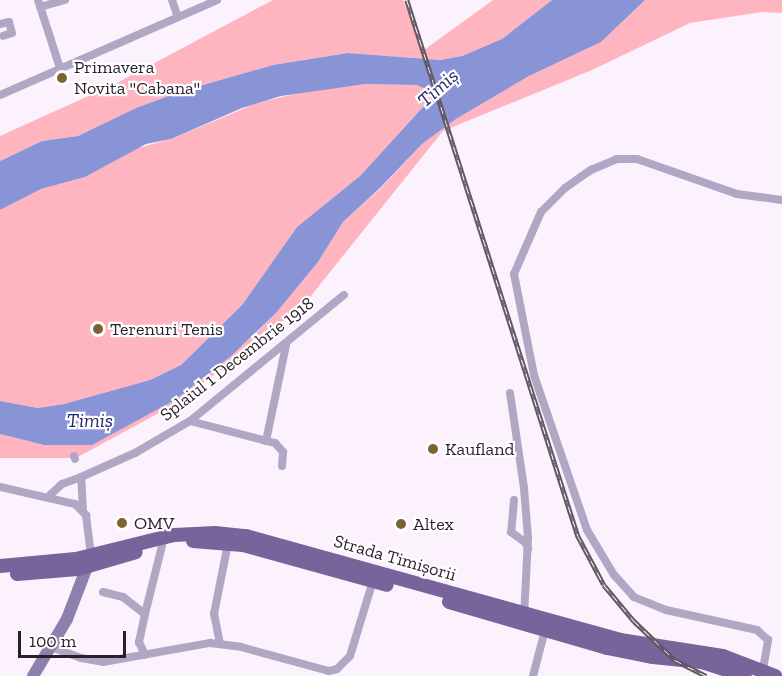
<!DOCTYPE html>
<html>
<head>
<meta charset="utf-8">
<style>
  body { margin:0 }
  #map { position:relative; width:782px; height:676px; overflow:hidden; background:#fcf2fd; font-family:"Zilla Slab",serif }
  div>[style] { position:absolute }
  [style*='--x'] { left:calc(var(--x)*1px); top:calc(var(--y)*1px); width:calc(var(--w)*1px); rotate:calc(var(--a)*1deg) }
  .green>* { inset:0; background:#feb5c0 }
  .water>* { inset:0; background:#8894d6 }
  .street>* { height:8px; margin:-4px; padding:0 4px; transform-origin:4px; border-radius:4px; background:#b0a7c5 }
  .secondary>* { height:12px; margin:-6px; padding:0 6px; transform-origin:6px; border-radius:6px; background:#8e80ac }
  .primary>* { height:14px; margin:-7px; padding:0 7px; transform-origin:7px; border-radius:7px; background:#76649a }
  .rail>* { height:4.5px; margin-top:-2.25px; transform-origin:0; background:repeating-linear-gradient(90deg,#fff 0 7px,#625863 0 14px); box-sizing:border-box; border-block:2px solid #625863 }
  .dots>* { width:16px; height:16px; translate:-50% -50%; box-sizing:border-box; border:3px solid #fff; border-radius:50% }
  span { translate:-50% -50%; white-space:nowrap; text-align:center; line-height:1.15; -webkit-text-stroke:4.5px #fff; paint-order:stroke }
  .poi-label { font-size:18px; color:#291f2a }
  .left { translate:0 -50%; text-align:left }
  .street-label { font-size:18px; color:#291f2a }
  .water-label { font-size:20px; color:#232470; font-style:italic }
  .scale { position:absolute; left:18px; top:631px; width:108px; height:27px; box-sizing:border-box; border:3px solid #291f2a; border-top:0; padding-left:8px; font-size:18px; line-height:21px; white-space:nowrap; color:#291f2a; -webkit-text-stroke:4px #fff; paint-order:stroke }
</style>
</head>
<body>
<div id="map">
  <div class="green">
    <i style="clip-path:polygon(273px 0,403px 0,424px 50px,493px 0,552px 0,502px 39px,462px 56px,440px 60px,348px 53px,273px 65px,182px 91px,136px 108px,78px 136px,42px 141px,0 161px,0 136px,115px 84px)"></i>
    <i style="clip-path:polygon(645px 0,782px 0,782px 13px,762px 12px,690px 23px,592px 70px,443px 131px,310px 297px,257px 344px,168px 408px,76px 458px,0 458px,0 434px,44px 445px,91px 445px,175px 400px,256px 333px,276px 313px,318px 262px,343px 222px,382px 187px,422px 144px,456px 119px,529px 76px,601px 42px)"></i>
    <i style="clip-path:polygon(365px 84px,416px 85px,433px 91px,434px 95px,360px 176px,297px 227px,242px 305px,181px 365px,150px 380px,64px 404px,38px 408px,0 401px,0 210px,41px 189px,85px 177px,138px 148px,171px 139px,257px 103px,307px 91px)"></i>
  </div>
  <div class="water">
    <i style="clip-path:polygon(552px 0,645px 0,601px 42px,529px 76px,456px 119px,422px 144px,381px 187px,343px 222px,318px 262px,276px 313px,231px 356px,175px 400px,92px 445px,44px 445px,0 434px,0 401px,38px 408px,64px 404px,150px 380px,181px 365px,242px 305px,297px 227px,360px 176px,434px 95px,432px 91px,416px 85px,365px 84px,281px 96px,242px 108px,171px 139px,146px 144px,85px 177px,41px 189px,0 210px,0 161px,42px 141px,78px 136px,136px 108px,182px 91px,273px 65px,348px 53px,440px 60px,462px 56px,502px 39px)"></i>
  </div>
  <div class="street">
    <i style="--x:38;--y:0;--w:71;--a:72.1"></i>
    <i style="--x:172;--y:0;--w:18;--a:71"></i>
    <i style="--x:40;--y:7;--w:26;--a:-16"></i>
    <i style="--x:0;--y:24;--w:9;--a:-13"></i>
    <i style="--x:9;--y:22;--w:11;--a:75"></i>
    <i style="--x:12;--y:33;--w:9;--a:162"></i>
    <i style="--x:0;--y:95;--w:237;--a:-23.6"></i>
    <i style="--x:510;--y:393;--w:96;--a:81.6"></i>
    <i style="--x:524;--y:488;--w:50;--a:85.4"></i>
    <i style="--x:528;--y:538;--w:80;--a:92.9"></i>
    <i style="--x:190;--y:421;--w:88;--a:14.5"></i>
    <i style="--x:275;--y:443;--w:12;--a:48"></i>
    <i style="--x:283;--y:452;--w:14;--a:94"></i>
    <i style="--x:266;--y:441;--w:98;--a:-78.2"></i>
    <i style="--x:74;--y:456;--w:3;--a:72"></i>
    <i style="--x:0;--y:487;--w:77;--a:12.8"></i>
    <i style="--x:75;--y:504;--w:16;--a:45"></i>
    <i style="--x:86;--y:515;--w:39;--a:83"></i>
    <i style="--x:48;--y:497;--w:19;--a:-43"></i>
    <i style="--x:62;--y:484;--w:20;--a:-20"></i>
    <i style="--x:514;--y:500;--w:32;--a:95"></i>
    <i style="--x:511;--y:532;--w:17;--a:36"></i>
    <i style="--x:525;--y:542;--w:7;--a:63"></i>
    <i style="--x:83;--y:511;--w:34;--a:-93"></i>
    <i style="--x:81;--y:477;--w:59;--a:-24"></i>
    <i style="--x:135;--y:453;--w:64;--a:-30.2"></i>
    <i style="--x:190;--y:421;--w:199;--a:-39.3"></i>
    <i style="--x:103;--y:592;--w:21;--a:14"></i>
    <i style="--x:123;--y:597;--w:28;--a:38"></i>
    <i style="--x:145;--y:614;--w:29;--a:102"></i>
    <i style="--x:139;--y:642;--w:14;--a:65"></i>
    <i style="--x:145;--y:614;--w:70;--a:-76"></i>
    <i style="--x:220;--y:644;--w:31;--a:-101"></i>
    <i style="--x:214;--y:614;--w:72;--a:-78.8"></i>
    <i style="--x:51;--y:647;--w:32;--a:20"></i>
    <i style="--x:81;--y:658;--w:22;--a:10"></i>
    <i style="--x:103;--y:662;--w:109;--a:-10.1"></i>
    <i style="--x:210;--y:643;--w:31;--a:7"></i>
    <i style="--x:241;--y:647;--w:91;--a:15.3"></i>
    <i style="--x:329;--y:671;--w:8;--a:-14"></i>
    <i style="--x:337;--y:669;--w:18;--a:-45"></i>
    <i style="--x:350;--y:656;--w:78;--a:-73"></i>
    <i style="--x:762;--y:675;--w:36;--a:-80"></i>
    <i style="--x:768;--y:640;--w:15;--a:-138"></i>
    <i style="--x:757;--y:630;--w:93;--a:-167.6"></i>
    <i style="--x:666;--y:610;--w:35;--a:-158"></i>
    <i style="--x:634;--y:597;--w:30;--a:-132"></i>
    <i style="--x:614;--y:575;--w:52;--a:-121"></i>
    <i style="--x:587;--y:530;--w:164;--a:-108.9"></i>
    <i style="--x:534;--y:375;--w:103;--a:-101.2"></i>
    <i style="--x:514;--y:274;--w:68;--a:-66.5"></i>
    <i style="--x:541;--y:212;--w:34;--a:-45"></i>
    <i style="--x:565;--y:188;--w:32;--a:-35"></i>
    <i style="--x:591;--y:170;--w:28;--a:-23"></i>
    <i style="--x:617;--y:159;--w:20;--a:0"></i>
    <i style="--x:637;--y:159;--w:106;--a:19.3"></i>
    <i style="--x:737;--y:194;--w:45;--a:7.6"></i>
    <i style="--x:533;--y:676;--w:52;--a:-75.4"></i>
  </div>
  <div class="secondary">
    <i style="--x:33;--y:676;--w:66;--a:-59.2"></i>
    <i style="--x:67;--y:619;--w:64;--a:-69"></i>
  </div>
  <div class="primary">
    <i style="--x:193;--y:541;--w:50;--a:4.6"></i>
    <i style="--x:243;--y:545;--w:149;--a:15.5"></i>
    <i style="--x:0;--y:566;--w:76;--a:-5.3"></i>
    <i style="--x:76;--y:559;--w:101;--a:-13.8"></i>
    <i style="--x:174;--y:535;--w:41;--a:-2.8"></i>
    <i style="--x:215;--y:533;--w:31;--a:6"></i>
    <i style="--x:246;--y:536;--w:388;--a:15.5"></i>
    <i style="--x:620;--y:640;--w:104;--a:8.8"></i>
    <i style="--x:723;--y:656;--w:56;--a:21"></i>
    <i style="--x:17;--y:574;--w:61;--a:-4.7"></i>
    <i style="--x:78;--y:569;--w:60;--a:-16.3"></i>
    <i style="--x:449;--y:602;--w:165;--a:16.2"></i>
    <i style="--x:607;--y:648;--w:47;--a:11.1"></i>
    <i style="--x:653;--y:657;--w:49;--a:5.8"></i>
    <i style="--x:702;--y:662;--w:45;--a:18"></i>
  </div>
  <div class="rail">
    <i style="--x:407;--y:0;--w:563;--a:72.31"></i>
    <i style="--x:578;--y:536;--w:55;--a:62"></i>
    <i style="--x:604;--y:585;--w:47;--a:50.2"></i>
    <i style="--x:634;--y:621;--w:57;--a:43.6"></i>
    <i style="--x:675;--y:660;--w:35;--a:27"></i>
  </div>
  <div class="dots">
    <i style="left:62px;top:78px;background:#7d6234"></i>
    <i style="left:98px;top:329px;background:#7d6234"></i>
    <i style="left:433px;top:449px;background:#7d6234"></i>
    <i style="left:122px;top:523px;background:#7d6234"></i>
    <i style="left:401px;top:524px;background:#7d6234"></i>
  </div>
  <div class="poi-label">
    <span class="left" style="left:74px;top:78px">Primavera<br>Novita "Cabana"</span>
    <span class="left" style="left:110px;top:329px">Terenuri Tenis</span>
    <span class="left" style="left:445px;top:449px">Kaufland</span>
    <span class="left" style="left:134px;top:523px">OMV</span>
    <span class="left" style="left:413px;top:524px">Altex</span>
  </div>
  <div class="street-label">
    <span style="left:237px;top:359px;rotate:-38deg">Splaiul 1 Decembrie 1918</span>
    <span style="left:395px;top:558px;rotate:16deg">Strada Timișorii</span>
  </div>
  <div class="water-label">
    <span style="left:438px;top:88px;rotate:-42deg">Timiș</span>
    <span style="left:90px;top:420px">Timiș</span>
  </div>
  <div class="scale">100 m</div>
</div>
</body>
</html>
